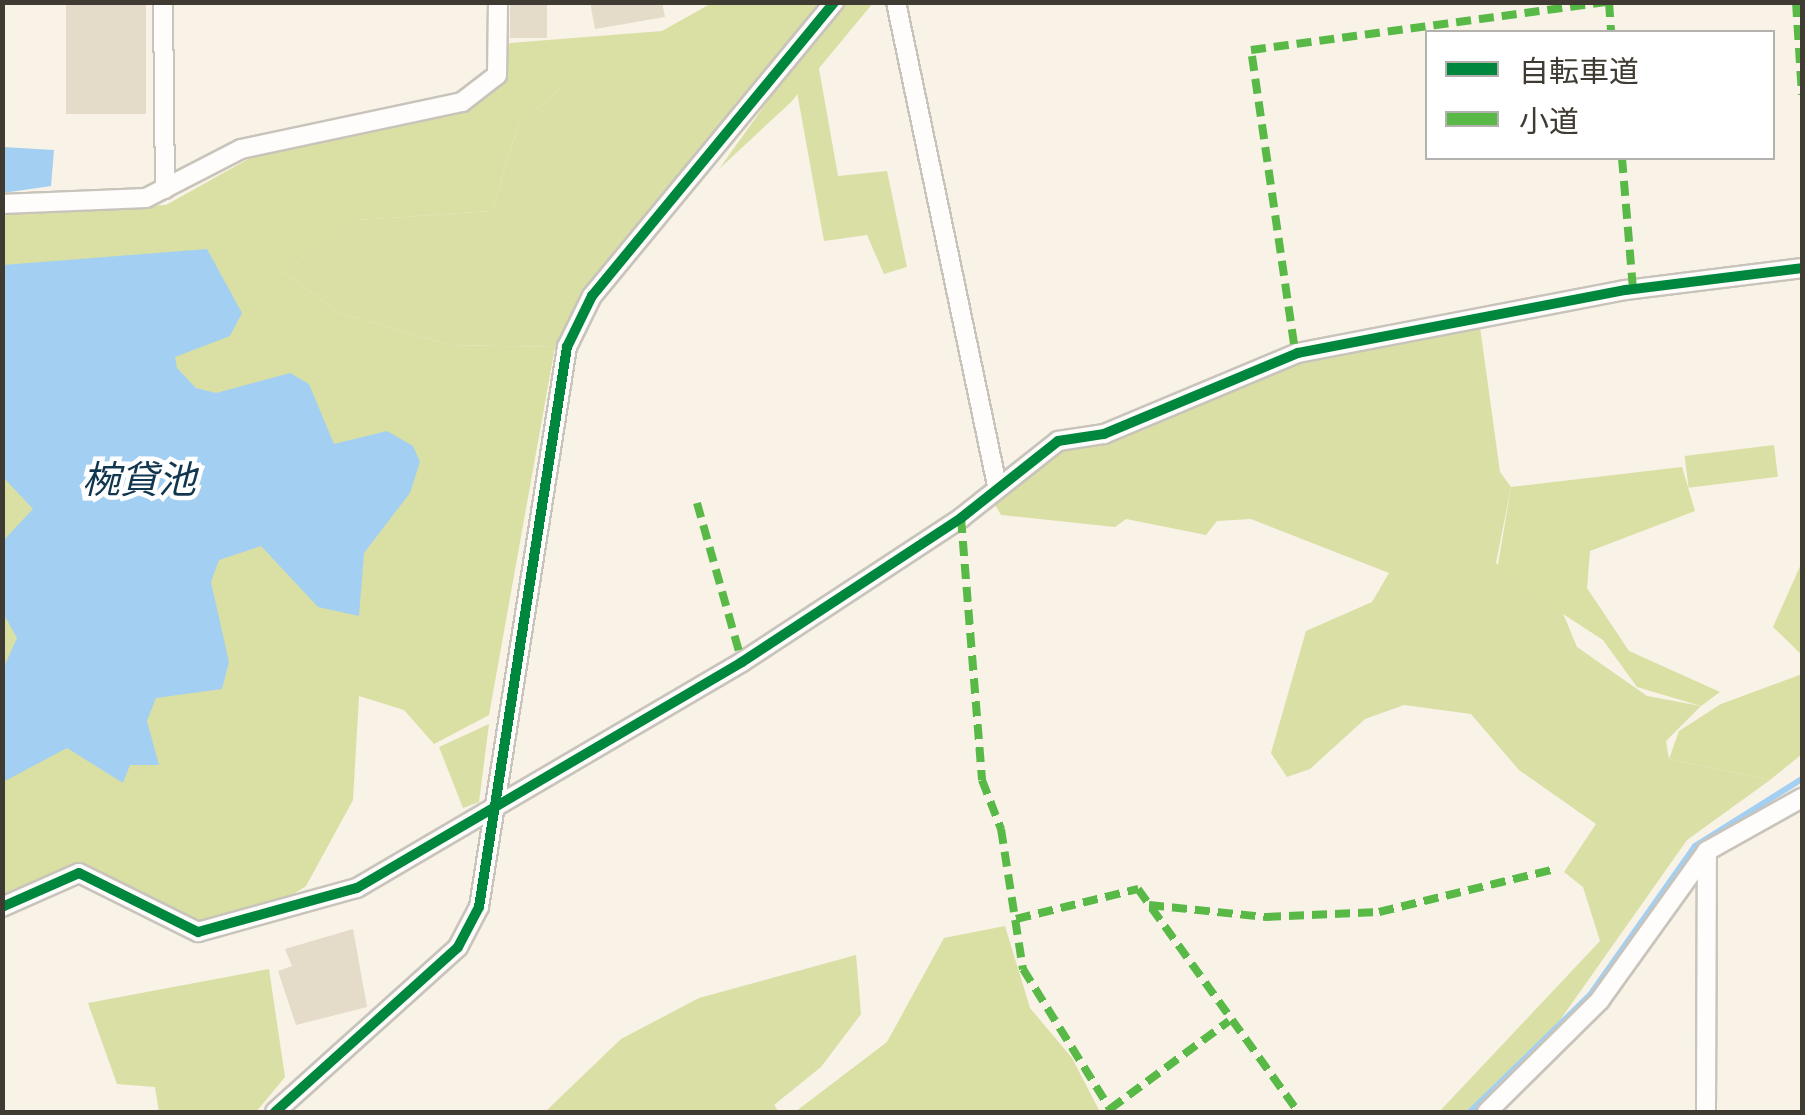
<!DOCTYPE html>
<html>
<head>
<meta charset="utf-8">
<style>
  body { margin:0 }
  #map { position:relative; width:1805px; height:1115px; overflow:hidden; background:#f8f2e7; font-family:"Fira Sans","Noto Sans JP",sans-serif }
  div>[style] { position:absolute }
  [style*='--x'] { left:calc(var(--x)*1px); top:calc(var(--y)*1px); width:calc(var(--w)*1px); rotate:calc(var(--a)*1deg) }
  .green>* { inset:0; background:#dadfa5; transform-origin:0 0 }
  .forest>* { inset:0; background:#dadfa3 }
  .water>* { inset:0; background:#a3d0f2 }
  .stream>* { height:6px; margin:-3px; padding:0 3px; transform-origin:3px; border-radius:3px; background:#a3d0f2 }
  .building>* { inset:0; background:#e4dbc8; transform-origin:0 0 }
  .roads { filter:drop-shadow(2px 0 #c9c4bb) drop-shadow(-2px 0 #c9c4bb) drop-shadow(0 2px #c9c4bb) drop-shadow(0 -2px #c9c4bb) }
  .street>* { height:18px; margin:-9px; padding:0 9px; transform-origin:9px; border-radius:9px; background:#fefdfb }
  .quiet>* { height:8px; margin-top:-4px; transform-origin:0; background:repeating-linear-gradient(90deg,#58b947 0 15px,transparent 0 23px) }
  .cycleway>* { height:10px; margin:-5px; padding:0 5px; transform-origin:5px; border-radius:5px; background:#00873e }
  span { translate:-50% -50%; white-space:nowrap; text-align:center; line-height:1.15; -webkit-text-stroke:9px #fff; paint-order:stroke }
  .water-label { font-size:38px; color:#113650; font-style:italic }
  .frame { position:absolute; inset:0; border:5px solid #3f3b33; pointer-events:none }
  .legend { position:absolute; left:1425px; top:30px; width:350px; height:130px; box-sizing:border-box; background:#fff; border:2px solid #b2b1ad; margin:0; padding:12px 18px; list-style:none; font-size:30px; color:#3f3b33 }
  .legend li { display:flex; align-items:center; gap:20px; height:50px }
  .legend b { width:50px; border:2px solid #b2b1ad }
</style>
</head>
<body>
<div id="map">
  <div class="green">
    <i style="clip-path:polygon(818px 63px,838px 176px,887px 171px,907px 267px,884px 274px,867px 235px,824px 241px,797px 92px)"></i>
    <i style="clip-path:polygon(567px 83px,755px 83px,606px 263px,555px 347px,450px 345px,340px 313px,283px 272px,356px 220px,492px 211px,518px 125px)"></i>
    <i style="clip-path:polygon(1480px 327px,1500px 472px,1511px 487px,1496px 563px,1562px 611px,1577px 647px,1647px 696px,1701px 706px,1666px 741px,1669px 759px,1770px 780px,1687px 840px,1539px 1050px,1470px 1112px,1439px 1112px,1600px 941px,1583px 887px,1564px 872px,1596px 824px,1519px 770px,1471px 714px,1404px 705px,1365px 719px,1310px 769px,1287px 777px,1271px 753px,1306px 631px,1372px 602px,1389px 573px,1251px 519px,1217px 521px,1206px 535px,1126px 519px,1115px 527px,1001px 515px,994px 503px,1035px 457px,1321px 351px)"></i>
    <i style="left:1774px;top:445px;width:32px;height:90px;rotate:83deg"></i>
    <i style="clip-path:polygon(489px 724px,479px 802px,463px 808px,439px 747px)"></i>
    <i style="clip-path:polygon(856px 955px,861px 1014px,821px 1067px,774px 1105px,779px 1112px,545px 1112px,621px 1039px,699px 998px)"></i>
    <i style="clip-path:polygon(269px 969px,285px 1077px,256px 1112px,159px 1112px,155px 1087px,117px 1084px,88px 1003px)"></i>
  </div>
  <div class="forest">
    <i style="clip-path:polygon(712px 3px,822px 3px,755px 83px,567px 83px,518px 125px,492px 211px,357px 220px,283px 272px,340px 313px,450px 345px,555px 347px,489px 715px,434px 744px,404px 710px,359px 696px,353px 800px,306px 886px,244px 925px,191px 922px,79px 873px,3px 907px,3px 213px,166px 205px,252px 157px,418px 116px,497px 75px,510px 43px,662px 31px)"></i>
    <i style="clip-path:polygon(838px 3px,873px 3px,791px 102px,719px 169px)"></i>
    <i style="clip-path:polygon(1682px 467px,1695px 511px,1590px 551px,1587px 588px,1629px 651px,1720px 692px,1701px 706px,1637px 687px,1603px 640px,1497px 571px,1511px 487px)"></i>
    <i style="clip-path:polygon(1802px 562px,1802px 655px,1773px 627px)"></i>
    <i style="clip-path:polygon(1802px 674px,1802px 754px,1770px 780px,1669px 759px,1679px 731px,1721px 704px)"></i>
    <i style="clip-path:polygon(1005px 926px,1030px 1008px,1072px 1058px,1100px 1112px,795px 1112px,887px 1042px,944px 938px)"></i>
  </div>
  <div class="water">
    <i style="clip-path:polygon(3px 147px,54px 150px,51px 186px,3px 193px)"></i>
    <i style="clip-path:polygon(207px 249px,242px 313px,230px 336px,175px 357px,177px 368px,196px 388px,216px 393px,290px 373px,309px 384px,334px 444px,387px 431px,413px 446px,420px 462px,410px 493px,364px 553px,359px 616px,318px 607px,261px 546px,219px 560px,211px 582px,229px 662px,222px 689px,156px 698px,147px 721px,159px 765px,130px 765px,123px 783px,67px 748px,3px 782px,3px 669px,17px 638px,3px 613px,3px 541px,33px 509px,3px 477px,3px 265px)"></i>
  </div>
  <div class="stream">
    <i style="--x:1470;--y:1112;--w:168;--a:-44.3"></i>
    <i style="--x:1590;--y:995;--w:182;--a:-54.8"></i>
    <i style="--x:1695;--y:846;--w:126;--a:-32.1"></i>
  </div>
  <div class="building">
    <i style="left:66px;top:2px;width:80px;height:112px"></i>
    <i style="left:510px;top:2px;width:37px;height:36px"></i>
    <i style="clip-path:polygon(590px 2px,662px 2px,665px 17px,595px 29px)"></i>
    <i style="clip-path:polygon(353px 929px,367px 1007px,296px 1025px,278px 971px,292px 966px,285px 949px)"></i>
  </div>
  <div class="roads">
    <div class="street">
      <i style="--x:163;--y:2;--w:187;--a:89.4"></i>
      <i style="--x:896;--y:2;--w:495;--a:78.2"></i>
      <i style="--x:2;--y:204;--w:144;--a:-2.4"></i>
      <i style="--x:146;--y:198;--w:107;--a:-27.3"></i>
      <i style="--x:241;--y:149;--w:226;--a:-12"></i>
      <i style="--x:462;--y:102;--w:44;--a:-37.6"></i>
      <i style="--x:497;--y:75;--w:73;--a:-89.2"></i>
      <i style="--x:2;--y:907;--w:84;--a:-23.8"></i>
      <i style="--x:79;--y:873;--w:133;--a:26.4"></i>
      <i style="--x:198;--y:932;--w:165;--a:-15.5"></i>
      <i style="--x:357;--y:888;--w:446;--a:-30.4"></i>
      <i style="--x:742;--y:662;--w:262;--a:-33.3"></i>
      <i style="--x:961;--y:518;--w:124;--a:-38.4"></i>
      <i style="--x:1058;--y:441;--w:47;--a:-8.7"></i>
      <i style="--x:1104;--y:434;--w:210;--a:-22.7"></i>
      <i style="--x:1298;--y:353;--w:334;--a:-10.9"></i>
      <i style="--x:1626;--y:290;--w:177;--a:-7.1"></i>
      <i style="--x:275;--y:1112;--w:246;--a:-42"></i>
      <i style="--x:458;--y:947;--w:45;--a:-62.3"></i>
      <i style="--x:479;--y:907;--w:567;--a:-81.07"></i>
      <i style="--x:567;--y:347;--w:57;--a:-63.9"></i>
      <i style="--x:592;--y:296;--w:381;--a:-50.5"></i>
      <i style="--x:1487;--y:1112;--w:159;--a:-44.7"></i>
      <i style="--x:1600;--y:1000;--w:183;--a:-54.3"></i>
      <i style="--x:1707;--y:851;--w:109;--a:-29.2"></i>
      <i style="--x:1706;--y:1112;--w:261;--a:-89.8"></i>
    </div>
  </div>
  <div class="quiet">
    <i style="--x:1609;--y:2;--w:30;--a:86"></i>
    <i style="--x:1796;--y:2;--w:93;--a:86.3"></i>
    <i style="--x:1622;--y:158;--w:131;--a:85.2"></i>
    <i style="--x:1294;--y:344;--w:297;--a:-98.3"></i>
    <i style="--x:1251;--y:50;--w:360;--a:-7.7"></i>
    <i style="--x:697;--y:503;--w:165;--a:74.2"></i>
    <i style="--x:961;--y:518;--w:263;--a:85.4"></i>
    <i style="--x:982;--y:780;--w:53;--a:68.8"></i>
    <i style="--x:1001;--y:829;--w:142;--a:81.1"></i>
    <i style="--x:1023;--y:969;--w:168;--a:58.1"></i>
    <i style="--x:1149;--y:905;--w:118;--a:5.9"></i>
    <i style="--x:1266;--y:917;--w:113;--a:-2.5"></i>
    <i style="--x:1379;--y:912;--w:182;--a:-13.7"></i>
    <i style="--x:1016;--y:919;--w:126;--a:-13.8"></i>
    <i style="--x:1138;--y:889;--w:274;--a:54.3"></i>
    <i style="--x:1110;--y:1109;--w:148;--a:-36.5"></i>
  </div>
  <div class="cycleway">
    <i style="--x:2;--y:907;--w:84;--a:-23.8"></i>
    <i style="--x:79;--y:873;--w:133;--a:26.4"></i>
    <i style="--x:198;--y:932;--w:165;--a:-15.5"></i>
    <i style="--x:357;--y:888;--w:446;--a:-30.4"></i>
    <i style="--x:742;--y:662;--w:262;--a:-33.3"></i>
    <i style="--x:961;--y:518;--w:124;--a:-38.4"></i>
    <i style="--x:1058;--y:441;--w:47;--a:-8.7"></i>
    <i style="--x:1104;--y:434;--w:210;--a:-22.7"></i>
    <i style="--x:1298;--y:353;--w:334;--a:-10.9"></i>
    <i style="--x:1626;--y:290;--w:177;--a:-7.1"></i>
    <i style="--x:275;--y:1112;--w:246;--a:-42"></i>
    <i style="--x:458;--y:947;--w:45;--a:-62.3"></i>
    <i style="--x:479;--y:907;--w:567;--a:-81.07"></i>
    <i style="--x:567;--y:347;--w:57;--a:-63.9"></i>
    <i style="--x:592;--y:296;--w:381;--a:-50.5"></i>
  </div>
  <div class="water-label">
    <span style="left:139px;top:481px">椀貸池</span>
  </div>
  <div class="frame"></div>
  <ul class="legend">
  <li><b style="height:12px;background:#00873e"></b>自転車道</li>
  <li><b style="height:12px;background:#58b947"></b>小道</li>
  </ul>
</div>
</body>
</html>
